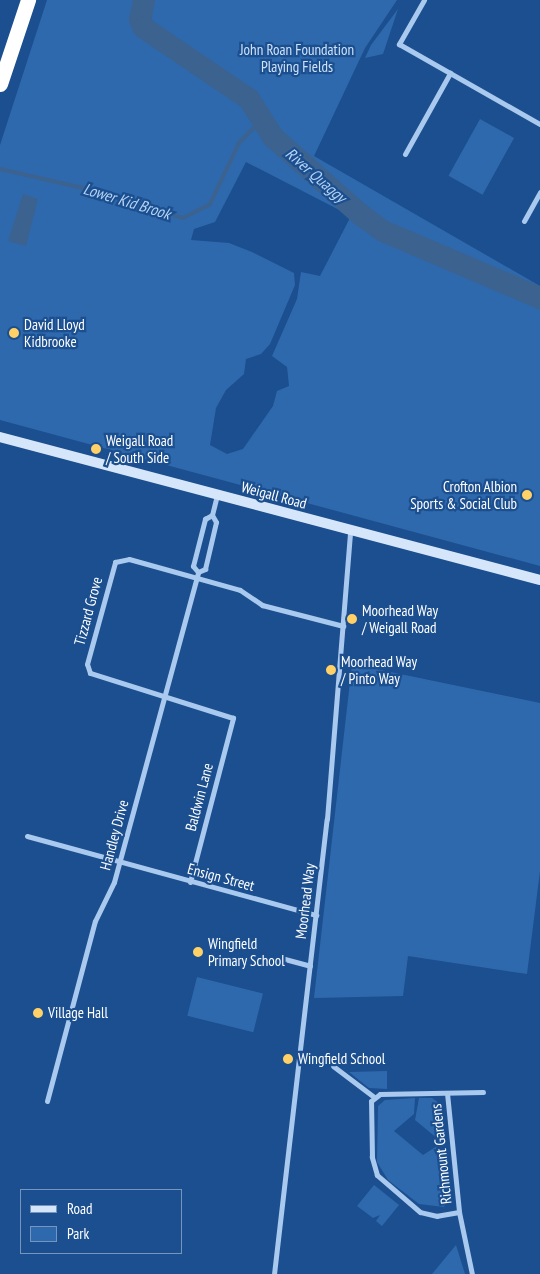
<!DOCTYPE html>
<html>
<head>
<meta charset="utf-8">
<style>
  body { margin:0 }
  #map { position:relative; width:540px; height:1274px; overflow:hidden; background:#1b4f8f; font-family:"PT Sans Narrow",sans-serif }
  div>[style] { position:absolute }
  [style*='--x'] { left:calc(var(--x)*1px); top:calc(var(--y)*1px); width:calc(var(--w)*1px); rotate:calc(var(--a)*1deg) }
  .green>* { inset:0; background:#2e69ad; transform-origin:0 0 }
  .water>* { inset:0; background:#3c6290 }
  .stream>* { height:4px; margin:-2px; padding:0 2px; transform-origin:2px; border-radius:2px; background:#3c6290 }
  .river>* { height:22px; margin:-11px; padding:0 11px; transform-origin:11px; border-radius:11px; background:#3c6290 }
  .street>* { height:5px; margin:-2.5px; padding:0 2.5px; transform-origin:2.5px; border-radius:2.5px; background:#a9c9ee }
  .secondary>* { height:10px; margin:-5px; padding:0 5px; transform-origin:5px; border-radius:5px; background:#d6e6fa }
  .highway>* { height:15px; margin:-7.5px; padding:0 7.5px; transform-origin:7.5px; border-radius:7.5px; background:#fff }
  .dots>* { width:14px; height:14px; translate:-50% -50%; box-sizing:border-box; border:2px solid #1b4f8f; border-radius:50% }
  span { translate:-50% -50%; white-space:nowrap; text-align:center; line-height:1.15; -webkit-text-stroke:4.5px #1b4f8f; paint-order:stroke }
  .park-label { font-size:15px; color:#cfe3fa }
  .poi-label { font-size:15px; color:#fff }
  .left { translate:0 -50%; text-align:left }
  .right { translate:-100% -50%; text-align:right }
  .street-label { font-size:15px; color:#fff }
  .water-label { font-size:16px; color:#b5d3f5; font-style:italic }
  .legend { position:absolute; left:20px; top:1189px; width:162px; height:65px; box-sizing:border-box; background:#1b4f8f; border:1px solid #7695bc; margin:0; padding:6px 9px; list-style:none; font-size:15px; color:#fff }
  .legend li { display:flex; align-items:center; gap:10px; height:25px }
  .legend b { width:25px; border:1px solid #7695bc }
</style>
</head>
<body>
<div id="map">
  <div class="green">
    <i style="clip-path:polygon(evenodd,47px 0,397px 0,365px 48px,314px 156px,540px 286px,540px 566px,0 420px,0 145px,47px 0,246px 162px,351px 216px,320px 276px,301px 272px,297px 299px,272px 356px,287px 367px,289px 386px,277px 391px,273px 406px,243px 449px,227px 454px,210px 445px,216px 408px,226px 390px,244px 374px,246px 359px,261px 354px,270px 344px,295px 285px,294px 273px,252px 252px,229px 243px,191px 240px,194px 229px,215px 222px,246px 162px)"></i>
    <i style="clip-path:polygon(398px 9px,383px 54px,365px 58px,371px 45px)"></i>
    <i style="left:480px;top:119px;width:39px;height:65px;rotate:29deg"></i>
    <i style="clip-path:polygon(352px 664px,540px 703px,540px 871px,527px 974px,408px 956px,403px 996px,314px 998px)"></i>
    <i style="left:197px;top:977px;width:68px;height:40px;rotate:14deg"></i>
    <i style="clip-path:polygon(387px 1071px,387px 1089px,369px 1088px,349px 1072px)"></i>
    <i style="clip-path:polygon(415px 1098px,414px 1114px,394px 1131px,423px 1155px,437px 1146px,445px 1152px,449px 1198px,444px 1207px,419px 1204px,388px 1180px,377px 1162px,378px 1106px,385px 1100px)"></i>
    <i style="clip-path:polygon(419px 1098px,432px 1098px,442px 1105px,444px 1144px,415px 1120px)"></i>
    <i style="clip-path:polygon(374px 1185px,399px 1205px,382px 1226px,376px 1221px,380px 1215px,373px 1218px,357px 1206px)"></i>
    <i style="clip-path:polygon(456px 1245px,465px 1274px,432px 1274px)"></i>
  </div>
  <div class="water">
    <i style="clip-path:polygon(23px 194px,38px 199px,26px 246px,8px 241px)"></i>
  </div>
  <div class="stream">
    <i style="--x:0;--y:169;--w:94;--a:12.9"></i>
    <i style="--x:92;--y:190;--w:95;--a:17.1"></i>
    <i style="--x:183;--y:218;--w:30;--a:-27"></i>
    <i style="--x:210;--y:204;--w:68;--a:-64.6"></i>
    <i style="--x:239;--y:143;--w:35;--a:-46"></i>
  </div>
  <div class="river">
    <i style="--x:144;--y:0;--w:20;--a:101"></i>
    <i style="--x:140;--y:20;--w:9;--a:63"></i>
    <i style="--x:144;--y:28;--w:127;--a:34.1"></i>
    <i style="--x:249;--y:99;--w:45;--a:57.7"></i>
    <i style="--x:273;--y:137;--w:118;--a:41.6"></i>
    <i style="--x:361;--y:215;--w:27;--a:36"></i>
    <i style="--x:383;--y:231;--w:171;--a:23.1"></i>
  </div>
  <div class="street">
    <i style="--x:424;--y:0;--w:51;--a:119.6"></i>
    <i style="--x:399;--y:44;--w:162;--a:29.6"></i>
    <i style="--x:405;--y:154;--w:93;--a:-60.9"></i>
    <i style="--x:524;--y:221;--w:33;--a:-61"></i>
    <i style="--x:198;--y:572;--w:8;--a:-130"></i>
    <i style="--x:193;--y:566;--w:49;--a:-75.7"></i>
    <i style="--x:205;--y:519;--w:8;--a:-30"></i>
    <i style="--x:27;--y:836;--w:300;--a:15.3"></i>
    <i style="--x:190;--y:882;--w:170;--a:-75.3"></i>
    <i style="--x:233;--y:718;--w:150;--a:-162.5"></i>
    <i style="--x:90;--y:673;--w:9;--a:-108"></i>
    <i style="--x:87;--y:664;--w:106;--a:-74.6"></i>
    <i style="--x:115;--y:562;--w:14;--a:-12"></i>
    <i style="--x:129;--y:559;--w:115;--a:15.6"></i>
    <i style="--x:240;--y:590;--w:27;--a:34"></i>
    <i style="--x:262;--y:605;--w:84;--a:14.5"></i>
    <i style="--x:281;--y:958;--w:30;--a:15"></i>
    <i style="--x:333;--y:1066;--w:51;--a:37.1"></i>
    <i style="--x:447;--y:1093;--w:120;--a:84.2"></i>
    <i style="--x:459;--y:1212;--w:63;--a:78.2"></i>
    <i style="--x:47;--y:1101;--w:186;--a:-75.1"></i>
    <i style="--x:95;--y:921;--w:43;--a:-64"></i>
    <i style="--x:114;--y:882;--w:321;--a:-74.8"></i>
    <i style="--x:198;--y:572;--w:8;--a:-23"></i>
    <i style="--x:205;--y:569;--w:48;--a:-76.8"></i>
    <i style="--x:216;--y:522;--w:8;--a:-120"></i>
    <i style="--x:212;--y:515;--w:21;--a:-76"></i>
    <i style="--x:459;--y:1212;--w:22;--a:170"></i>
    <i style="--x:437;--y:1216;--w:17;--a:-167"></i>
    <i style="--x:420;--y:1212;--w:57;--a:-139.3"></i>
    <i style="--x:377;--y:1175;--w:19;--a:-106"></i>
    <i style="--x:372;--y:1157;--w:56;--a:-91"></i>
    <i style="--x:371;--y:1101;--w:11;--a:-38"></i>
    <i style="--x:380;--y:1094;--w:103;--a:-1.1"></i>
    <i style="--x:274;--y:1274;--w:458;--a:-83.4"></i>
    <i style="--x:327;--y:819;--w:290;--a:-85.4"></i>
  </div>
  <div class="secondary">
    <i style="--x:0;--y:437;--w:559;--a:14.83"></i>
  </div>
  <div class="highway">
    <i style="--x:0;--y:84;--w:89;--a:-71.6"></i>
  </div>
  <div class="dots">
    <i style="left:14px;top:333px;background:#ffd166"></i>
    <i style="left:96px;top:449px;background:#ffd166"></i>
    <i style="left:527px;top:495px;background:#ffd166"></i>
    <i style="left:352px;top:619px;background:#ffd166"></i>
    <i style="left:331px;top:670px;background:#ffd166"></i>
    <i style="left:198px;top:952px;background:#ffd166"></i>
    <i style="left:38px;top:1013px;background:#ffd166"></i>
    <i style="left:288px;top:1059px;background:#ffd166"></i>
  </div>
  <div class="park-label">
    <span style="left:297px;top:58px">John Roan Foundation<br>Playing Fields</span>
  </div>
  <div class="poi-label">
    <span class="left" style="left:24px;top:333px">David Lloyd<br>Kidbrooke</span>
    <span class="left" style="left:106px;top:449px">Weigall Road<br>/ South Side</span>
    <span class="right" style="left:517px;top:495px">Crofton Albion<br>Sports &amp; Social Club</span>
    <span class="left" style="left:362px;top:619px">Moorhead Way<br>/ Weigall Road</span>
    <span class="left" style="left:341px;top:670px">Moorhead Way<br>/ Pinto Way</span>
    <span class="left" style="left:208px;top:952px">Wingfield<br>Primary School</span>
    <span class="left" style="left:48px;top:1013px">Village Hall</span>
    <span class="left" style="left:298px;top:1059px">Wingfield School</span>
  </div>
  <div class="street-label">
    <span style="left:274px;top:495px;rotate:15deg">Weigall Road</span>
    <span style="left:88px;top:611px;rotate:-75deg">Tizzard Grove</span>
    <span style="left:199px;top:797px;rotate:-75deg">Baldwin Lane</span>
    <span style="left:114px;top:835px;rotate:-75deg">Handley Drive</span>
    <span style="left:221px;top:877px;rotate:15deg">Ensign Street</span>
    <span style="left:305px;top:901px;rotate:-83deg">Moorhead Way</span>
    <span style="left:441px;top:1154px;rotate:-96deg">Richmount Gardens</span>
  </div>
  <div class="water-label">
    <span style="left:316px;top:175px;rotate:41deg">River Quaggy</span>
    <span style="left:127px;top:201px;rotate:17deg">Lower Kid Brook</span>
  </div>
  <ul class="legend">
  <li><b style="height:6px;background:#d6e6fa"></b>Road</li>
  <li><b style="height:14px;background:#2e69ad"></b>Park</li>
  </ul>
</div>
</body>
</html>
